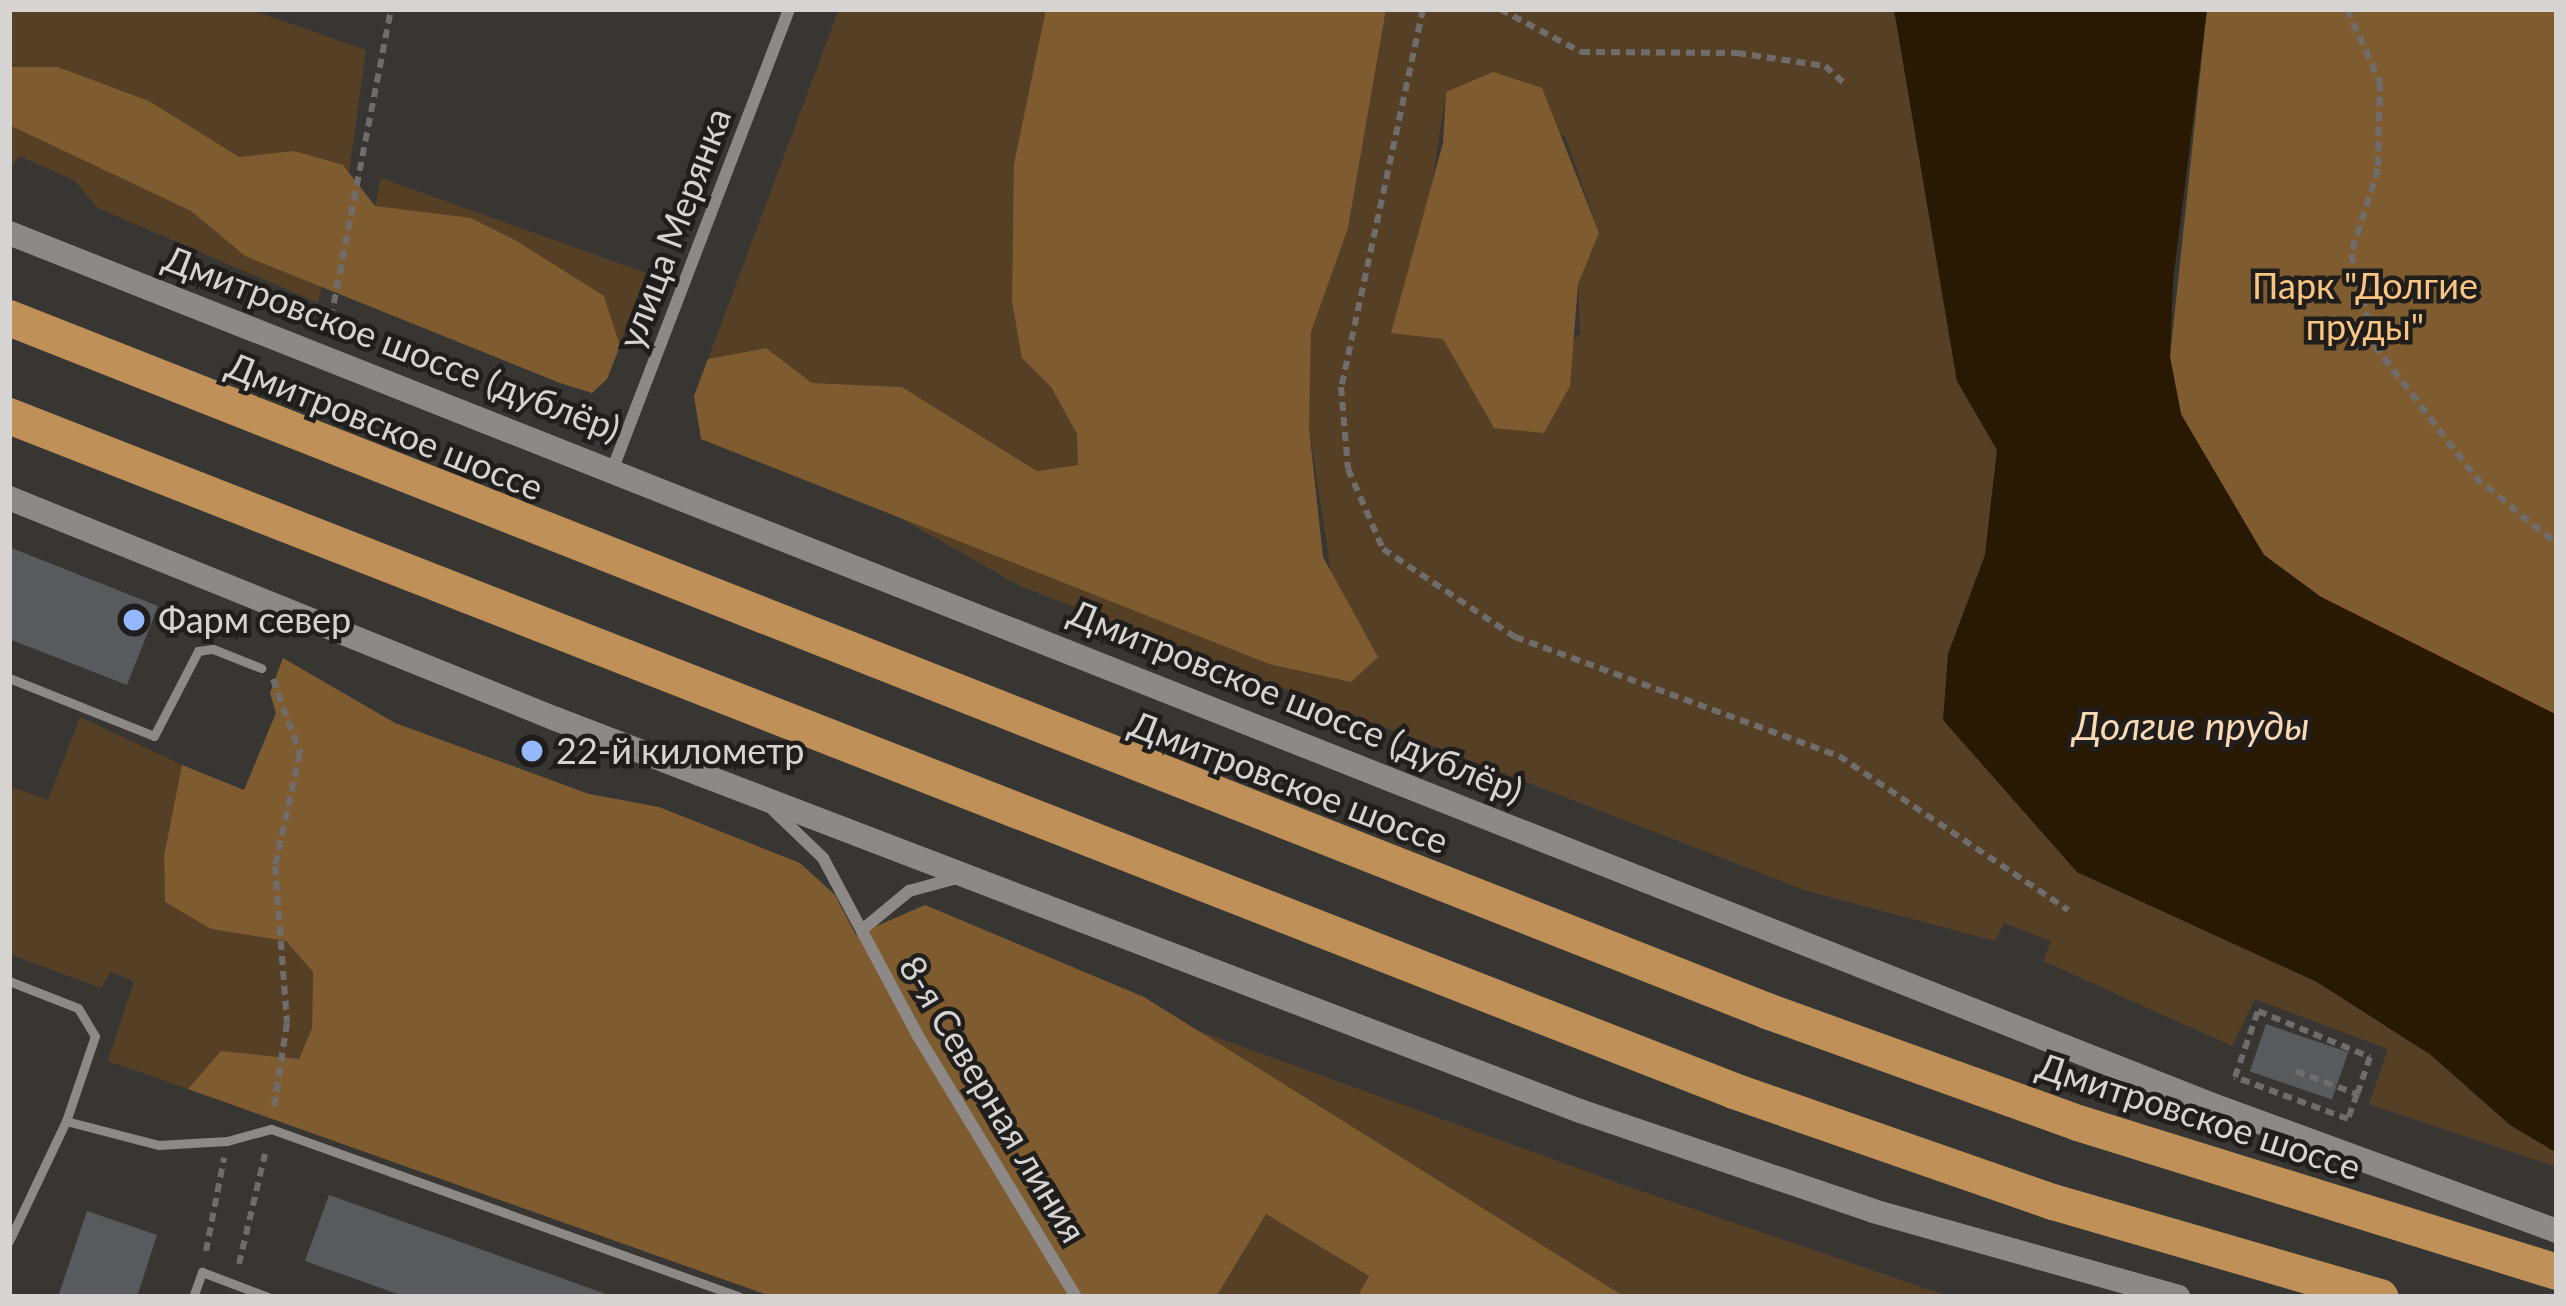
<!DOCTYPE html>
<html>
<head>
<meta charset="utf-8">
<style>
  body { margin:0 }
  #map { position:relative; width:2566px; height:1306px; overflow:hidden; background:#383633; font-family:Lato,sans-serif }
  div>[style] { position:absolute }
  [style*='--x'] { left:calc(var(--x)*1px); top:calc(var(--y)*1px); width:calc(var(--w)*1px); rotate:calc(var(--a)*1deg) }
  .green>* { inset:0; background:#554026 }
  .forest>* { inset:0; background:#7f5c30 }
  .water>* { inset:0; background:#291802 }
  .building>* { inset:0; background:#595a5e; transform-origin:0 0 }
  .path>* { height:6px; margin-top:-3px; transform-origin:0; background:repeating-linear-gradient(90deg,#6f6d6b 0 9px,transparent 0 15px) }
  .lane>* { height:9px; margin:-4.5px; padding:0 4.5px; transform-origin:4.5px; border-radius:4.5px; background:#8c8986 }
  .street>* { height:12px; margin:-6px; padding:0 6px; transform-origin:6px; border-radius:6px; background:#8c8986 }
  .secondary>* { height:24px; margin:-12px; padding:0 12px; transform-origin:12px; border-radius:12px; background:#8c8986 }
  .highway>* { height:36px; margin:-18px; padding:0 18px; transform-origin:18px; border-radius:18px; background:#bf9158 }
  .dots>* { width:33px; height:33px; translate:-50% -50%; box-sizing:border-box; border:6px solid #1f1e1c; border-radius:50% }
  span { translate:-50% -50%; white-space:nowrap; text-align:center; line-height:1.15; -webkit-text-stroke:9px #1f1e1c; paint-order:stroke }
  .street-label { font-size:36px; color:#d5d4d2 }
  .park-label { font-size:36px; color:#fbc480 }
  .poi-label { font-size:36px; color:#d5d4d2 }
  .left { translate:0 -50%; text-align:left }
  .water-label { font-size:39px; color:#fad8b1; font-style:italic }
  .frame { position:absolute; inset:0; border:12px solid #d5d4d2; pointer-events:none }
</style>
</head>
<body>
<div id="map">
  <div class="green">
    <i style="clip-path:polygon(9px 9px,249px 9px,366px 50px,349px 172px,294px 151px,239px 158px,149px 101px,58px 67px,9px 67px)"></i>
    <i style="clip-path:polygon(839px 9px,1046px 9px,1014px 164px,1022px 358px,1051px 387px,1077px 434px,1078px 465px,1037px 471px,902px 387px,812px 383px,766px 348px,708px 359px)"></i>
    <i style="clip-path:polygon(evenodd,1386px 9px,1894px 9px,1957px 381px,1997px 450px,1985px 555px,1948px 654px,2077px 872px,2317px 982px,2431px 1055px,2510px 1125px,2557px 1153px,2557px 1167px,2369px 1104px,2388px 1049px,2255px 999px,2232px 1046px,2043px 961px,2051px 941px,2004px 923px,1995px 941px,1807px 891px,1020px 586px,893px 514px,1269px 664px,1333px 586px,1309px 428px,1311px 331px,1348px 228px,1386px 9px,1446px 92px,1565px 136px,1599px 233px,1578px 284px,1580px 334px,1494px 428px,1443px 339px,1431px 191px,1446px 92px)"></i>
    <i style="clip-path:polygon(9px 125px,191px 211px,245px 256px,322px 283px,318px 303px,98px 208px,74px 180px,19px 156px,9px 170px)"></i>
    <i style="clip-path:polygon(381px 178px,646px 273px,620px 346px,604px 296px,561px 270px,375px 206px)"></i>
    <i style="clip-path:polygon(80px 717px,182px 765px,164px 856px,165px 902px,211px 929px,286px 941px,313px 972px,312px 1028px,299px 1059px,221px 1052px,188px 1089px,108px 1061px,134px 981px,111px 972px,101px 988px,9px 954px,9px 786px,48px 800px)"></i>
    <i style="clip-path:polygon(1174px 1022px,1632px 1188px,1951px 1297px,1625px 1297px)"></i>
    <i style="clip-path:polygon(1266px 1214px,1369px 1276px,1357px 1297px,1216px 1297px)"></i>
  </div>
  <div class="forest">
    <i style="clip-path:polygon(1046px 9px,1386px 9px,1348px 228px,1311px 332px,1309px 428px,1323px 557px,1378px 657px,1351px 682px,1269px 664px,701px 439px,694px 396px,708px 359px,766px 348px,812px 383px,902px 387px,1037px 471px,1078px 465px,1077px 434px,1051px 387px,1022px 358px,1012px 301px,1014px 164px)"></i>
    <i style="clip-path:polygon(2207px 9px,2557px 9px,2557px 715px,2321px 597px,2264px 555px,2208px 471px,2181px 414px,2170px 357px)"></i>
    <i style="clip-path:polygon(9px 67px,58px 67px,149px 101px,239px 157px,294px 151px,343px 165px,375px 206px,471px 218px,515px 240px,604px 296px,620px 346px,607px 379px,592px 393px,560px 383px,245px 256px,191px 211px,9px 125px)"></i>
    <i style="clip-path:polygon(1493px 72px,1542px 88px,1599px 233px,1578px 284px,1570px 386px,1544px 433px,1494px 428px,1443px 339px,1391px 333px,1443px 143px,1446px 92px)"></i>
    <i style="clip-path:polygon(283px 658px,395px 723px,589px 794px,659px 807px,800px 863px,835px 895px,856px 935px,925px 905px,1144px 997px,1625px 1297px,1357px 1297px,1369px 1276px,1266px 1214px,1216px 1297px,773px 1297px,188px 1089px,221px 1051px,299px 1059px,312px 1028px,313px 972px,286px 941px,211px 929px,165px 902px,164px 856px,182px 765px,244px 790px,276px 713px,270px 693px)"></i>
  </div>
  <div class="water">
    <i style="clip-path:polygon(1894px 9px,2207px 9px,2173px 281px,2170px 357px,2181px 414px,2264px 555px,2321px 597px,2557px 715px,2557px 1153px,2510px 1125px,2431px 1055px,2317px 982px,2077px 872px,1943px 720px,1948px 654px,1985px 555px,1997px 450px,1957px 381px)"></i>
  </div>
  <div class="building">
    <i style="clip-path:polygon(9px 547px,158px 606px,127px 685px,9px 639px)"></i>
    <i style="left:2266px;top:1024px;width:87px;height:50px;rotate:19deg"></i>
    <i style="clip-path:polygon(329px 1195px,603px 1293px,602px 1297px,406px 1297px,305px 1261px)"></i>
    <i style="clip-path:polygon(87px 1211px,157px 1235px,137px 1297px,58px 1297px)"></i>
  </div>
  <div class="path">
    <i style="--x:1423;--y:9;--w:387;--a:102.2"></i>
    <i style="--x:1341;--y:387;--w:82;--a:85.1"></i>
    <i style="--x:1348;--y:469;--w:87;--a:66.4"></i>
    <i style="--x:1383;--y:549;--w:159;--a:33.7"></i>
    <i style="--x:1515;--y:637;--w:345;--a:20.2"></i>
    <i style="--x:1839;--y:756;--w:276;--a:33.9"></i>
    <i style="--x:1500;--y:9;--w:92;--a:28"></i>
    <i style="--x:1581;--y:52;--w:156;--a:0.4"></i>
    <i style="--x:1737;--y:53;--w:89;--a:8.4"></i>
    <i style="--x:1825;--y:66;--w:27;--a:42"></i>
    <i style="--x:2347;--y:9;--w:80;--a:65.7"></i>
    <i style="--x:2380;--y:82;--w:87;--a:91.3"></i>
    <i style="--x:2378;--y:169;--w:89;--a:107.6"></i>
    <i style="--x:2351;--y:254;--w:95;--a:75.4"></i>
    <i style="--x:2375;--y:346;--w:165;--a:52.6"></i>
    <i style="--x:2475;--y:477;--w:106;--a:39.3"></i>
    <i style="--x:331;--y:318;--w:315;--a:-79"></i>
    <i style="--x:273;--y:679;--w:79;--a:70"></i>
    <i style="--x:300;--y:753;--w:116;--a:102.5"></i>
    <i style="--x:275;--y:866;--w:157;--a:85.6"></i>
    <i style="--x:287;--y:1023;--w:90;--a:98.9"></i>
    <i style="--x:2296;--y:1071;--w:65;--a:20.7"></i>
    <i style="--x:2357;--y:1094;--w:27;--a:110"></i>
    <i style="--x:2348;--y:1119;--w:121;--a:-159.6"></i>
    <i style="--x:2235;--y:1077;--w:70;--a:-70.8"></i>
    <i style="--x:2258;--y:1011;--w:121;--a:22.3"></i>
    <i style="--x:2370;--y:1057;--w:39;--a:109"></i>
    <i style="--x:206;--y:1251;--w:95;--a:-79"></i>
    <i style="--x:239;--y:1264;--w:113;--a:-76.7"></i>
  </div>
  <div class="lane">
    <i style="--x:9;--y:678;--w:156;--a:21.8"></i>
    <i style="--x:154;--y:736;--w:96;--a:-62.6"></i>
    <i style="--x:198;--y:651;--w:15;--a:-8"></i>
    <i style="--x:213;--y:649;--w:52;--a:21.6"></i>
    <i style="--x:9;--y:981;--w:74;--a:21.4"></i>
    <i style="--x:78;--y:1008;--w:33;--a:59"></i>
    <i style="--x:95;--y:1036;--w:90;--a:108.8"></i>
    <i style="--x:66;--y:1121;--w:133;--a:115.4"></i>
    <i style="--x:66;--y:1121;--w:95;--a:14.6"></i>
    <i style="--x:158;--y:1145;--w:69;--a:-3.3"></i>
    <i style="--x:227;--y:1141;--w:46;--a:-15.3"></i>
    <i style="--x:271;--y:1129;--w:497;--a:19.7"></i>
    <i style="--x:193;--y:1297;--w:27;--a:-70"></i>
    <i style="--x:202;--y:1272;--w:71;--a:20.7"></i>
  </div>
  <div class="street">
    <i style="--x:613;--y:468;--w:492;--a:-69"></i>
    <i style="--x:773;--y:810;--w:69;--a:43.8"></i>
    <i style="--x:823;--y:858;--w:202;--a:61.9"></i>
    <i style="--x:918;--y:1036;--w:305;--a:58.8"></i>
    <i style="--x:863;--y:929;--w:60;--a:-39.6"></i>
    <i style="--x:909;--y:891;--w:46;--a:-15.3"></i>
  </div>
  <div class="secondary">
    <i style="--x:9;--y:233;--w:2367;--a:21.59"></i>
    <i style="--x:2210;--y:1104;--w:370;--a:20.1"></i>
    <i style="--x:9;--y:498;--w:590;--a:22"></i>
    <i style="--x:556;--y:719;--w:1096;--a:20.95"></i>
    <i style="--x:1580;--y:1111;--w:310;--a:18.8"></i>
    <i style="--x:1873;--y:1211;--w:317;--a:15.7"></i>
  </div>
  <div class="highway">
    <i style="--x:9;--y:318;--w:1890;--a:21.51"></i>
    <i style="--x:1767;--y:1011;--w:331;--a:19.8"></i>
    <i style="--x:2078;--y:1123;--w:502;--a:17.28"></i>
    <i style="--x:9;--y:416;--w:1852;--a:21.37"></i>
    <i style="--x:1734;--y:1091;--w:338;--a:19.2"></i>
    <i style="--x:2053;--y:1202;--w:341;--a:16.2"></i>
  </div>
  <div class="dots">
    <i style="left:134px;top:620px;background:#94b7fd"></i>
    <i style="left:532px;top:751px;background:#94b7fd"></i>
  </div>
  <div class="street-label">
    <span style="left:674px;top:228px;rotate:-69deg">улица Мерянка</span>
    <span style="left:392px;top:343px;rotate:21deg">Дмитровское шоссе (дублёр)</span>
    <span style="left:385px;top:426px;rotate:22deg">Дмитровское шоссе</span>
    <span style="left:1296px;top:701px;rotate:22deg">Дмитровское шоссе (дублёр)</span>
    <span style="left:1289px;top:782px;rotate:21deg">Дмитровское шоссе</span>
    <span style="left:993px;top:1099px;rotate:59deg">8-я Северная линия</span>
    <span style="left:2199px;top:1116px;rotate:18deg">Дмитровское шоссе</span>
  </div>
  <div class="park-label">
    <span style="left:2365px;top:306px">Парк "Долгие<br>пруды"</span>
  </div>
  <div class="poi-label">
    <span class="left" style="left:158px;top:620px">Фарм север</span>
    <span class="left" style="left:556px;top:751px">22-й километр</span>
  </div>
  <div class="water-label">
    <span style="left:2191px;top:725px">Долгие пруды</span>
  </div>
  <div class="frame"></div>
</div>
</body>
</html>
